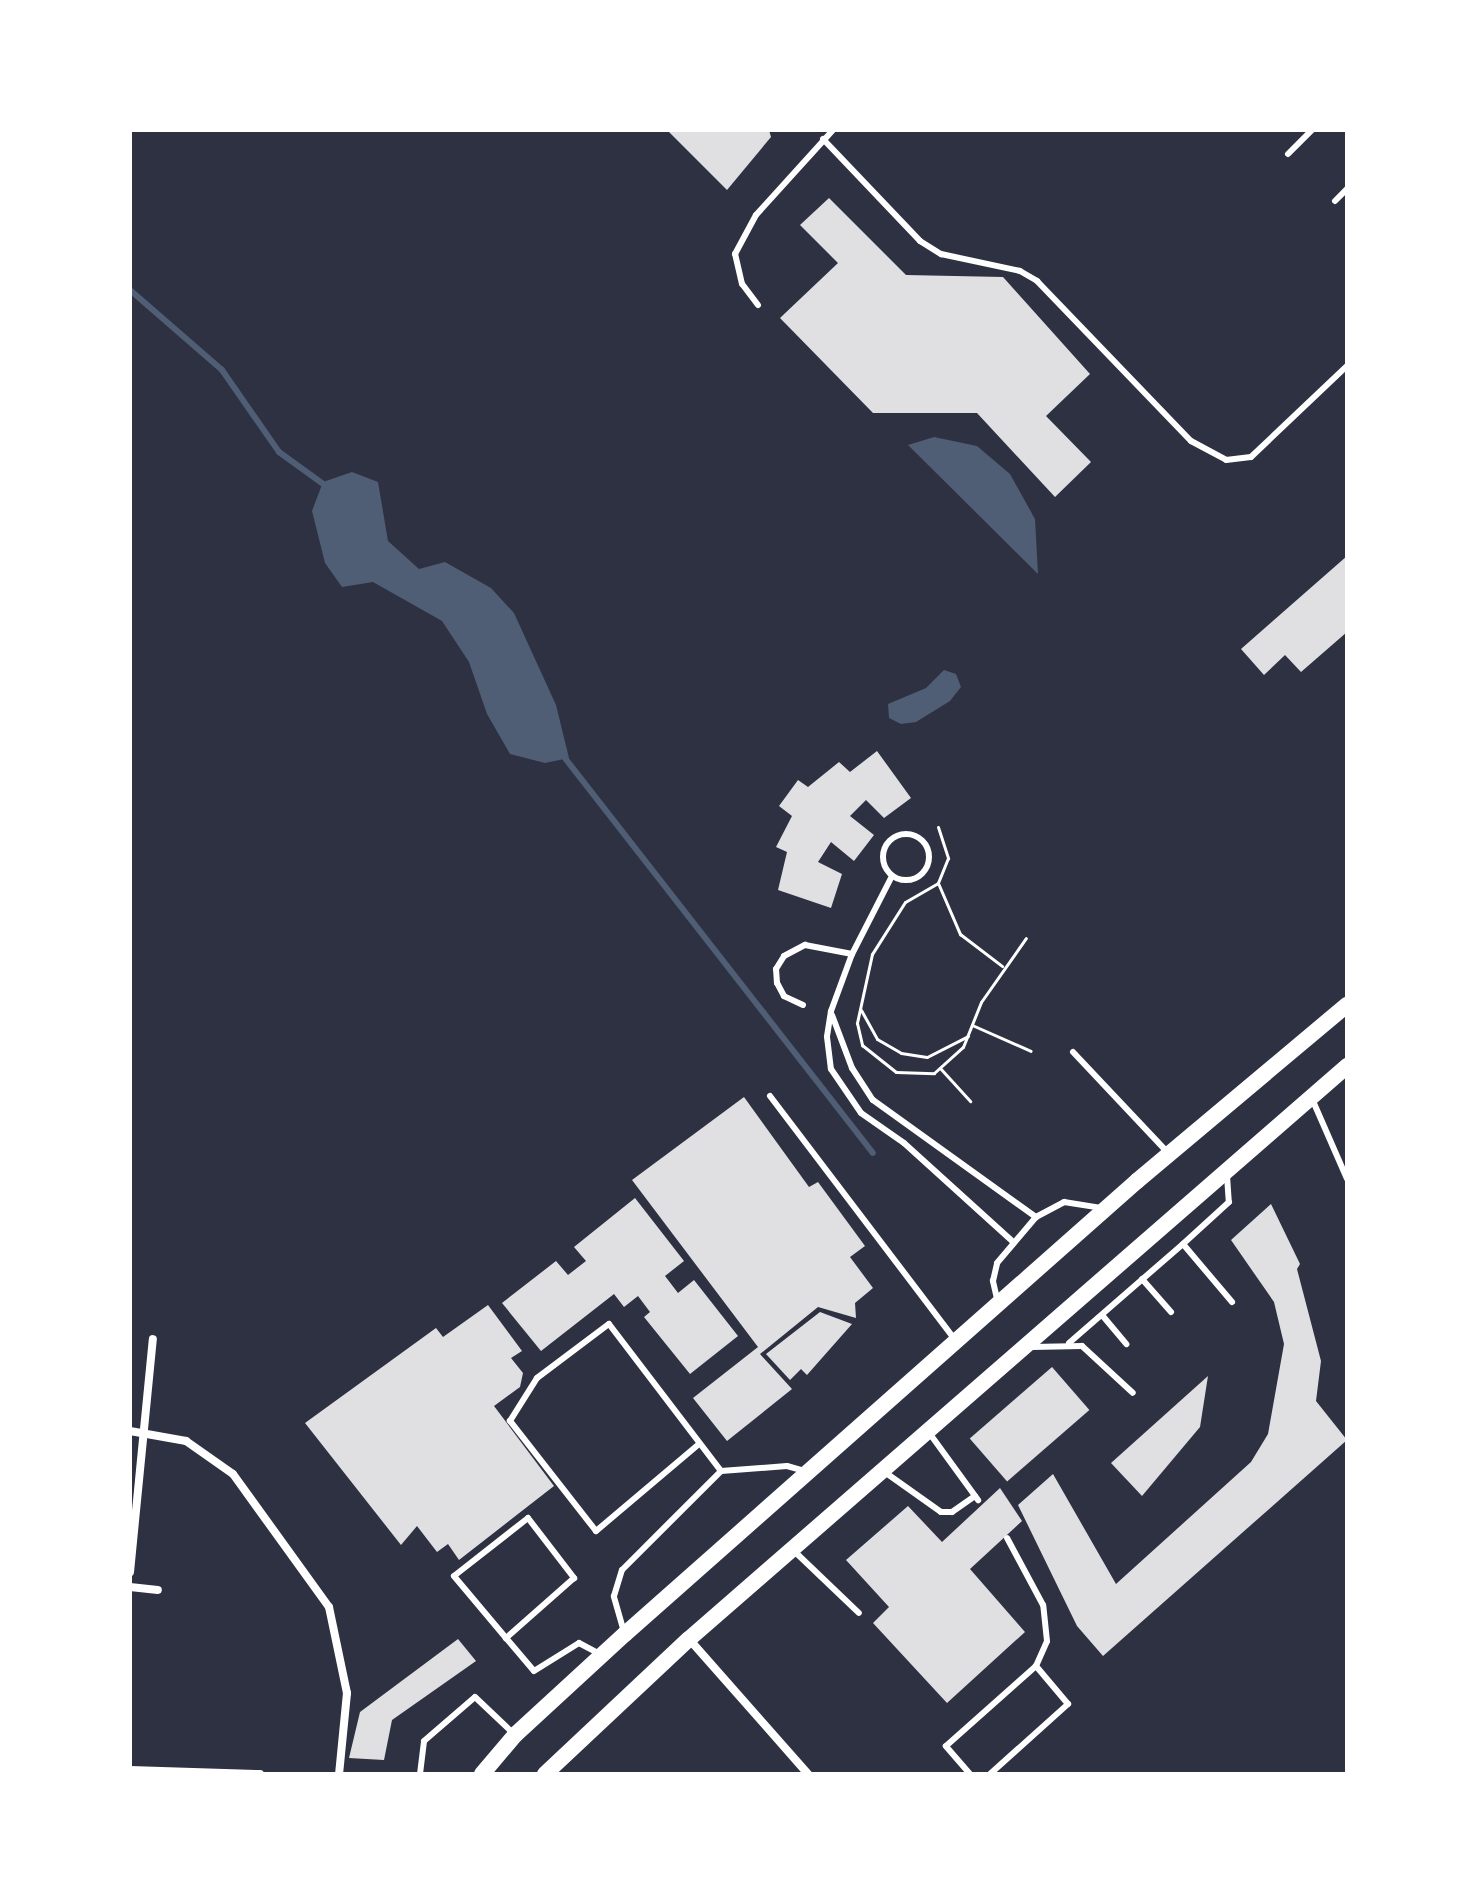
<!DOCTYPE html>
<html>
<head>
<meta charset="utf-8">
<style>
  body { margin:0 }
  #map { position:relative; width:1477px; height:1904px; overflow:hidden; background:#2d3142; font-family:Poppins,sans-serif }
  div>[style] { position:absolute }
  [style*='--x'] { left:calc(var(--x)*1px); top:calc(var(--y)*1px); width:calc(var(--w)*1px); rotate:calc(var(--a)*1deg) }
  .water>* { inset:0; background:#4f5d75 }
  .stream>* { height:6px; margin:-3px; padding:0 3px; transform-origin:3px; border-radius:3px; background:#4f5d75 }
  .building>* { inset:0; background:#e0e0e3; transform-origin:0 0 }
  .path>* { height:3px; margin:-1.5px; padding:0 1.5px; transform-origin:1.5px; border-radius:1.5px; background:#fff }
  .service>* { height:6px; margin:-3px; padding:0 3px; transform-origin:3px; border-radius:3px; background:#fff }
  .service>.ring { margin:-3px; padding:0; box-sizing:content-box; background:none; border:6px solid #fff; border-radius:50% }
  .minor>* { height:8px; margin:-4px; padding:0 4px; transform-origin:4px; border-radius:4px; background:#fff }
  .secondary>* { height:16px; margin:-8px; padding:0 8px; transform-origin:8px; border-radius:8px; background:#fff }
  span { translate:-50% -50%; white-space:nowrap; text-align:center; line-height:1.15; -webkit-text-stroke:8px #fff; paint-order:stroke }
  .frame { position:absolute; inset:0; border:132px solid #fff; pointer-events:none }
</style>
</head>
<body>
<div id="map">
  <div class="water">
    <i style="clip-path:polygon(934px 437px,977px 446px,1010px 474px,1035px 519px,1038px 574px,908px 445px)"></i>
    <i style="clip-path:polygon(352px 472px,378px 482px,388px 541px,419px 569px,445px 562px,491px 588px,514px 613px,556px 705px,569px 758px,545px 763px,510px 754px,487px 714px,469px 662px,442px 621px,373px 582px,342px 587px,325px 563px,312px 511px,323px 482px)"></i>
    <i style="clip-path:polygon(944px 670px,956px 674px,961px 687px,950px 701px,916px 722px,901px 724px,889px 718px,888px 704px,926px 688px)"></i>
  </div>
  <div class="stream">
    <i style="--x:130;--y:290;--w:122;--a:41"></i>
    <i style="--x:222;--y:370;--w:100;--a:55.2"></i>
    <i style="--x:279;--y:452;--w:58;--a:35.9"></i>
    <i style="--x:561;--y:753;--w:507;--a:52.05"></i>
  </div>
  <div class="building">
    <i style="clip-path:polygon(667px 130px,769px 130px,771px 137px,727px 190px)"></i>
    <i style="clip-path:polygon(829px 198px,906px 275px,1003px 277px,1090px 374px,1046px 416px,1091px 462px,1055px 497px,977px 413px,873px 413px,780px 318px,838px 263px,800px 225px)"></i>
    <i style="clip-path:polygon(1347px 556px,1347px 632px,1301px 672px,1285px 655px,1264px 675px,1241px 649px)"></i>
    <i style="clip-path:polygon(877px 751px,911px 798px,884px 818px,866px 800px,850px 816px,874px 835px,854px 861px,831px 842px,818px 862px,842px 874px,831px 908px,778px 890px,787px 852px,776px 847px,792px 816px,779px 806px,798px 780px,808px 787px,839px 762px,850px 772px)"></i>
    <i style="clip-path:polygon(744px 1097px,809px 1187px,818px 1182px,865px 1246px,850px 1257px,873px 1288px,855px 1303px,856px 1318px,818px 1307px,760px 1354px,792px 1389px,727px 1441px,693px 1398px,758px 1347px,632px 1180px)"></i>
    <i style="clip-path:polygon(635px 1198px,684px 1261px,665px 1276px,678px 1293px,694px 1280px,738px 1336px,690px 1374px,644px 1317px,650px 1312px,638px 1296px,624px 1307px,614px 1294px,541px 1351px,502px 1303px,556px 1261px,568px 1275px,586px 1261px,574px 1247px)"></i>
    <i style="clip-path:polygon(1271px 1204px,1300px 1264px,1297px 1269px,1321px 1361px,1316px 1401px,1347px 1440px,1103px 1656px,1077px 1626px,1018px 1505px,1053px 1474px,1116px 1584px,1251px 1462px,1268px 1434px,1284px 1344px,1274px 1302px,1231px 1240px)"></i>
    <i style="clip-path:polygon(488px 1305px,522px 1351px,511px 1358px,523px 1373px,520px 1387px,494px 1406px,554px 1486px,459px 1560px,448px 1544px,437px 1552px,417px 1526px,401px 1545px,305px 1423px,436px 1328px,443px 1337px)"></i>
    <i style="clip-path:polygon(820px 1312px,852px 1324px,807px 1375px,801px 1369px,790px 1380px,766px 1354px)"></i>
    <i style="left:1052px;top:1367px;width:57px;height:109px;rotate:49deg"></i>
    <i style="clip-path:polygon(1208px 1376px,1200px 1427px,1142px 1496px,1111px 1463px)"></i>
    <i style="clip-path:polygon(1000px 1488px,1022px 1521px,970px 1569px,1025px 1632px,947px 1703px,873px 1623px,889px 1607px,846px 1560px,908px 1506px,942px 1542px)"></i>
    <i style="clip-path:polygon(458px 1639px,476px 1661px,392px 1720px,384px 1760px,349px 1758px,360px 1712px)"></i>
  </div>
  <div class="path">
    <i style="--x:938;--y:827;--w:33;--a:72"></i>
    <i style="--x:948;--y:858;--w:27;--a:112"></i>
    <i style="--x:938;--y:883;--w:38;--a:150"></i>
    <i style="--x:905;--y:902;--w:62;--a:122.4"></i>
    <i style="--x:872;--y:954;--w:71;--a:102.3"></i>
    <i style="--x:857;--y:1023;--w:23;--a:77"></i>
    <i style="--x:862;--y:1045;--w:43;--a:38.5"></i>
    <i style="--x:896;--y:1072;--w:38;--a:2"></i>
    <i style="--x:934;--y:1073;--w:39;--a:-42"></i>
    <i style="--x:963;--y:1047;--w:48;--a:-68.2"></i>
    <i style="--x:981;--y:1002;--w:78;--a:-54.9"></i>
    <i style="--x:938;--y:883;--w:56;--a:66.7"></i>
    <i style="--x:960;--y:934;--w:53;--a:37.3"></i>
    <i style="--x:861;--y:1010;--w:33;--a:61"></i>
    <i style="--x:877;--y:1039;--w:28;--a:30"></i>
    <i style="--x:901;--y:1053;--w:26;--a:9"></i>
    <i style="--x:927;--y:1057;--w:46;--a:-27.1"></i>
    <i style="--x:972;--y:1025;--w:64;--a:23.8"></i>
    <i style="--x:940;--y:1068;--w:45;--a:47.7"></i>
  </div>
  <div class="service">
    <i style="--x:823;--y:139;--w:141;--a:46.4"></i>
    <i style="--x:920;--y:241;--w:25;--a:32"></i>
    <i style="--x:941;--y:254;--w:81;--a:12.1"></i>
    <i style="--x:1020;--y:271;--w:20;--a:30"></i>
    <i style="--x:1037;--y:281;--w:222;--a:46.1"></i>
    <i style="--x:1191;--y:441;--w:40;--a:28"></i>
    <i style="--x:1226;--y:460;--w:25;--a:-7"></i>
    <i style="--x:1251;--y:457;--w:132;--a:-43.5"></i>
    <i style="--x:1288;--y:154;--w:34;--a:-45"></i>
    <i style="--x:1335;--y:201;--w:17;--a:-45"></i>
    <i style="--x:758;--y:305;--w:26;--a:-127"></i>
    <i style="--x:742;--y:284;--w:31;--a:-103"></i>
    <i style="--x:735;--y:254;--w:44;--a:-61.7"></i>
    <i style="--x:756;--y:215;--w:115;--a:-47.8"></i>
    <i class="ring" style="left:883px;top:834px;width:40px;height:40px"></i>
    <i style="--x:892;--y:876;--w:88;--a:117.1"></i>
    <i style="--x:852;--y:954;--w:61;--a:110.2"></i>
    <i style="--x:831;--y:1011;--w:26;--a:99"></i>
    <i style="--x:827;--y:1037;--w:32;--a:83"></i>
    <i style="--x:831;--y:1069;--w:53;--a:55.7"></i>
    <i style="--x:861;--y:1113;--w:52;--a:34.9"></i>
    <i style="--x:904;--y:1143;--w:146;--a:42.2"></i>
    <i style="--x:803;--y:1005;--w:21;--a:-155"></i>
    <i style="--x:784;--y:996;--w:15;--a:-118"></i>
    <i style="--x:777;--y:983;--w:14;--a:-94"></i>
    <i style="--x:776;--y:969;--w:15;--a:-58"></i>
    <i style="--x:784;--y:956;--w:24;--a:-28"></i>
    <i style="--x:805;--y:945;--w:48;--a:10.8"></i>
    <i style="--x:832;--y:1015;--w:57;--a:69.3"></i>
    <i style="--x:852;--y:1068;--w:38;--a:57"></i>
    <i style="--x:873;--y:1100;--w:201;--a:35.7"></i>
    <i style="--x:1073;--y:1052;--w:140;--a:46.7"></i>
    <i style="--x:770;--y:1096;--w:308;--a:52.8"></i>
    <i style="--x:1313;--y:1101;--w:85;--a:66.4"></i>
    <i style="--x:1227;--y:1176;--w:26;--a:86"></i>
    <i style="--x:1229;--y:1202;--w:62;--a:137.6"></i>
    <i style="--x:1183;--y:1244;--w:76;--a:49.8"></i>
    <i style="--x:1142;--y:1279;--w:44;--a:48.7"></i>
    <i style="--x:998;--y:1303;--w:23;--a:-103"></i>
    <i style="--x:993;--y:1281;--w:18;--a:-77"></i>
    <i style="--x:997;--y:1263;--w:60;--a:-49.7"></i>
    <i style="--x:1036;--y:1217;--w:32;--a:-28"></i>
    <i style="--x:1064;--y:1202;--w:39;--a:9"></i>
    <i style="--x:1102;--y:1315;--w:38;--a:50"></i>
    <i style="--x:1069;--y:1343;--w:151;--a:-41"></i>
    <i style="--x:1032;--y:1347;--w:50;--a:-1.1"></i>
    <i style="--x:1082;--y:1346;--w:69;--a:42.7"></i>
    <i style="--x:930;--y:1434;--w:82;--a:54"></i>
    <i style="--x:699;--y:1444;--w:135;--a:139.8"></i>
    <i style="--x:596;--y:1531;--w:140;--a:-128"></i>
    <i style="--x:510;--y:1421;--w:51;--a:-57.9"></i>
    <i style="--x:537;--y:1378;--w:90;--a:-36.9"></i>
    <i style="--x:609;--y:1324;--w:185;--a:52.7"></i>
    <i style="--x:886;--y:1473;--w:67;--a:35.3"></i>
    <i style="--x:941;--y:1512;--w:11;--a:0"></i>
    <i style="--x:952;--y:1512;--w:28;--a:-35"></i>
    <i style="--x:528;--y:1518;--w:76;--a:52.5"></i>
    <i style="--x:574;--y:1578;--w:91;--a:138.6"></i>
    <i style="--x:506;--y:1638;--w:81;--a:-130"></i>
    <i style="--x:454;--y:1576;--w:94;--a:-38.1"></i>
    <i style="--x:793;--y:1550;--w:91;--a:43.7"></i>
    <i style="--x:624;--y:1632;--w:37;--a:-106"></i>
    <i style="--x:614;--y:1596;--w:27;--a:-73"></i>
    <i style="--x:622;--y:1570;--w:140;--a:-45"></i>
    <i style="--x:721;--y:1471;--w:66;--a:-4.3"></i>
    <i style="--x:787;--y:1466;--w:18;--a:16"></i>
    <i style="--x:506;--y:1638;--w:43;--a:49.7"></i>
    <i style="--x:534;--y:1671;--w:53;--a:-31.9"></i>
    <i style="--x:579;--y:1643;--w:26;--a:28"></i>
    <i style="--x:420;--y:1774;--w:33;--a:-83"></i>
    <i style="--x:424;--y:1741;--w:67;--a:-40.8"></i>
    <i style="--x:475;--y:1697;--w:55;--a:43.5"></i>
    <i style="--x:970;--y:1774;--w:37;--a:-131"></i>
    <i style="--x:946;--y:1746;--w:120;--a:-41.6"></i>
    <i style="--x:1036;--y:1666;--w:27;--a:-66"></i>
    <i style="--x:1047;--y:1641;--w:36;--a:-96"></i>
    <i style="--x:1043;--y:1605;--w:76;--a:-118.2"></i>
    <i style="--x:990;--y:1774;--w:105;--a:-41.9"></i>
    <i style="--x:1068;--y:1704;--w:50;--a:-130.1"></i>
  </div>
  <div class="minor">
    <i style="--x:130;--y:1431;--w:57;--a:10.1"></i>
    <i style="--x:186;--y:1441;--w:57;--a:35.1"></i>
    <i style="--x:233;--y:1474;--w:164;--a:54.2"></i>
    <i style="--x:329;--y:1607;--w:88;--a:78.2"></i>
    <i style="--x:347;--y:1693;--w:81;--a:95.6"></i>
    <i style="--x:130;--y:1572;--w:234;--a:-84.4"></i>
    <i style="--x:130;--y:1587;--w:28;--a:6"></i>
    <i style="--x:689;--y:1639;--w:180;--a:48.6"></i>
    <i style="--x:130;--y:1770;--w:130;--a:1.8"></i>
  </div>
  <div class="secondary">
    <i style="--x:482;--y:1774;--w:51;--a:-49.8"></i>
    <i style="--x:515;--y:1735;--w:149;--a:-42.6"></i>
    <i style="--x:625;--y:1634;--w:684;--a:-41.5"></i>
    <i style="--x:1137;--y:1181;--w:274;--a:-40"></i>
    <i style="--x:545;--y:1774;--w:197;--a:-43.2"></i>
    <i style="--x:689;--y:1639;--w:873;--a:-41.05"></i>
  </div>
  <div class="frame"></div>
</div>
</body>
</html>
